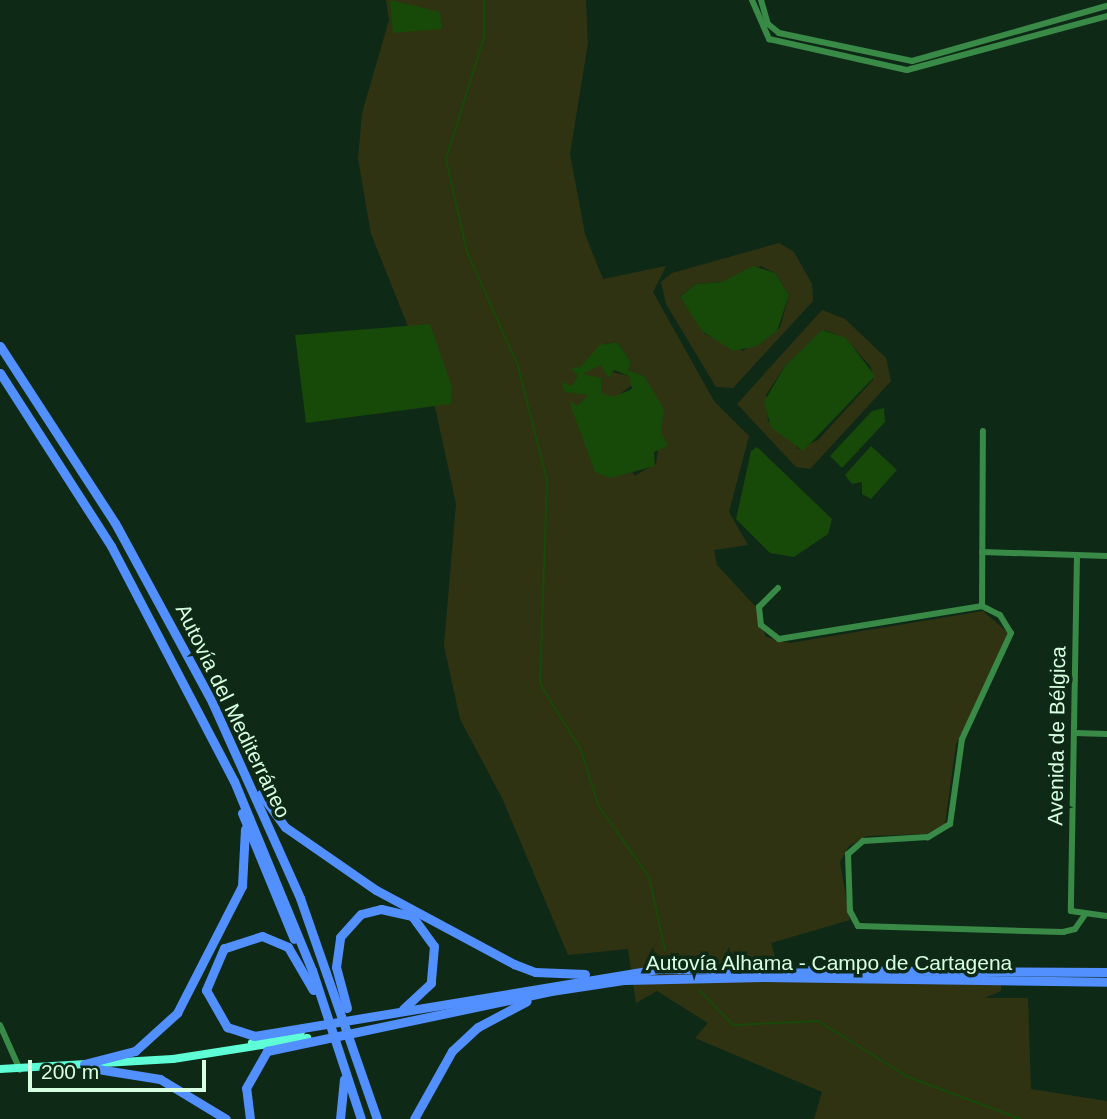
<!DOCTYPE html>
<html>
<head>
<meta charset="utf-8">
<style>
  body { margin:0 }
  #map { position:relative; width:1107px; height:1119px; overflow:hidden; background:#0f2917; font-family:Helvetica,sans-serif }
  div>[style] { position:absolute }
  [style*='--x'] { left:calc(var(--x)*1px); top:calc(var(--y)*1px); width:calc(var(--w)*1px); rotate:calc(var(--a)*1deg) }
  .green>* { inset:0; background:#303312 }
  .water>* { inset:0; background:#174908 }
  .stream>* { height:2px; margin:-1px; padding:0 1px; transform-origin:1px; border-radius:1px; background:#174908 }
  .minor>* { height:6px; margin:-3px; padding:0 3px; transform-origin:3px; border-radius:3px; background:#388a46 }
  .major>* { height:8px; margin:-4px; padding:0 4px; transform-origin:4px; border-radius:4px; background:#5effd7 }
  .highway>* { height:9px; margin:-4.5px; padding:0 4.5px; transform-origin:4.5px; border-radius:4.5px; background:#528fff }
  span { translate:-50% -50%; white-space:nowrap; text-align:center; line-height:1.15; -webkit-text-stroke:7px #0f2917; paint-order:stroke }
  .street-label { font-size:21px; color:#d7ffe1 }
  .scale { position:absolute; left:28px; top:1060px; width:178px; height:32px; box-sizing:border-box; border:4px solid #d7ffe1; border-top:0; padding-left:9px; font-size:21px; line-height:24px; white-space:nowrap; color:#d7ffe1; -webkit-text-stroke:5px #0f2917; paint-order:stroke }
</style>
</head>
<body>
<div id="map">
  <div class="green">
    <i style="clip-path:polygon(evenodd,386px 0,586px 0,588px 43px,570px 154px,585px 234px,603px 279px,666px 266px,653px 292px,714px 401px,749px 436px,729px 512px,748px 545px,714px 550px,717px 565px,755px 606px,766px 637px,790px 643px,983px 611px,1007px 632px,1003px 655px,956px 744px,945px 824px,926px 834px,867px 836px,849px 846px,840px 862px,850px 920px,771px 943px,781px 977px,1001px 981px,1001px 991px,985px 998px,1028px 998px,1031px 1089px,1107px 1101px,1107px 1119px,814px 1119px,822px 1092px,695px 1038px,708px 1023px,657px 991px,636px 1003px,628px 949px,568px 955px,503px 800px,460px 719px,444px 646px,456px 504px,429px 379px,371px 234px,358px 159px,362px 113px,389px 20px,386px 0,617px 342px,631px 362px,628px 370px,644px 376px,663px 417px,656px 464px,634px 476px,620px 415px,621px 393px,632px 385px,629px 376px,612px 372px,604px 344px,617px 342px)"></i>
    <i style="clip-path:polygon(evenodd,779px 243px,794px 252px,812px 284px,813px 301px,733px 388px,716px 387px,666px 304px,661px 282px,672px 273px,779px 243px,761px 266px,775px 273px,789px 295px,780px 328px,743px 351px,705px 334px,680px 297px,696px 284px,722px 282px,761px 266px)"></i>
    <i style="clip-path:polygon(evenodd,822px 310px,845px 319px,886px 358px,891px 381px,810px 469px,796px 467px,737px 404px,822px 310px,825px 330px,846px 339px,871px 367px,873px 380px,818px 440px,798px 449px,792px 437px,768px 421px,766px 395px,785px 366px,825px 330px)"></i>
  </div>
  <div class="water">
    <i style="clip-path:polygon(390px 0,440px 12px,442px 29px,393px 33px)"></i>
    <i style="clip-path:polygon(753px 266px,775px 273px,789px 295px,777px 331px,757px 346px,733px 351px,702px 331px,680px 297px,696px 284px,722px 282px)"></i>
    <i style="clip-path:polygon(430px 324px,452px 387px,451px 404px,306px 423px,295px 335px)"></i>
    <i style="clip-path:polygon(822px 330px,846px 338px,875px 376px,803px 451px,771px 427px,764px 402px,785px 366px)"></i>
    <i style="clip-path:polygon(evenodd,617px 342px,631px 362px,628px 370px,644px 376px,664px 409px,661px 432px,668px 446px,654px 452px,655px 466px,610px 478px,595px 472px,571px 407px,570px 401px,577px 406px,589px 395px,565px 392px,561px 382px,572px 386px,578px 376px,571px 368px,580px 367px,600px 345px,617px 342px,600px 365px,609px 378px,614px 370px,629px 376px,632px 389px,613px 397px,601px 393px,601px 378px,583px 374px,600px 365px)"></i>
    <i style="clip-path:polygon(884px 408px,885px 422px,842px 468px,830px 456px,872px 411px)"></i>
    <i style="clip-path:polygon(871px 446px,897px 470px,871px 499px,862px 494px,862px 482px,852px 484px,845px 475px)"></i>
    <i style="clip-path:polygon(757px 447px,832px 519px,828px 534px,794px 557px,770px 553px,736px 519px,751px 451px)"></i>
  </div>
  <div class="stream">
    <i style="--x:484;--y:0;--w:37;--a:90"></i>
    <i style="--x:484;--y:37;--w:128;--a:107.3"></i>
    <i style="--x:446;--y:159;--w:95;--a:77.3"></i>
    <i style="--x:467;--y:252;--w:125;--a:65.9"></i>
    <i style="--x:518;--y:366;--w:119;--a:75.8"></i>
    <i style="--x:547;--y:481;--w:203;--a:92"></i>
    <i style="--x:540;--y:684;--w:78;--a:58.2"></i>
    <i style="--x:581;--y:750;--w:58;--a:72.8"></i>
    <i style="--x:598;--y:805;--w:88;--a:54.7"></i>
    <i style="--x:649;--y:877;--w:75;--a:77.6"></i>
    <i style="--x:700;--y:991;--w:47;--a:45.9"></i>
    <i style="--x:733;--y:1025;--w:85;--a:-2.7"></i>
    <i style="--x:818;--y:1021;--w:106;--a:31.9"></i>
    <i style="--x:908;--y:1077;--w:121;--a:20.4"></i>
  </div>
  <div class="minor">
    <i style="--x:752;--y:0;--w:43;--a:66.4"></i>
    <i style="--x:769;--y:39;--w:141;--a:12.7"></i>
    <i style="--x:907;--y:70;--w:207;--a:-15.1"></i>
    <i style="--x:761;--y:0;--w:25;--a:74"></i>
    <i style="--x:768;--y:24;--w:14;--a:39"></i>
    <i style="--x:779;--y:33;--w:136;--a:11.9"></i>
    <i style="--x:912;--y:61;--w:203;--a:-15.8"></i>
    <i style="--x:982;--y:552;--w:125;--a:1.8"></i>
    <i style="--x:1077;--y:555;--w:356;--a:91"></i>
    <i style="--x:1071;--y:911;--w:36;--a:8"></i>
    <i style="--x:778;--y:588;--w:27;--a:135"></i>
    <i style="--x:759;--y:607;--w:18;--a:84"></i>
    <i style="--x:761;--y:625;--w:23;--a:38"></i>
    <i style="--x:779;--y:639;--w:206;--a:-9.2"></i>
    <i style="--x:982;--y:606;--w:20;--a:27"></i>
    <i style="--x:1000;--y:615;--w:21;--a:59"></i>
    <i style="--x:1011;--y:633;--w:117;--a:114.8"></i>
    <i style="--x:962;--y:739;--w:86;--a:98"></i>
    <i style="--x:950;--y:824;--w:26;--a:149"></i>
    <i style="--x:928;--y:837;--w:65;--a:176.5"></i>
    <i style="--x:863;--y:841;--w:20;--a:139"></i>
    <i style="--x:848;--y:854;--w:57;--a:88"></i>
    <i style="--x:850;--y:911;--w:17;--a:62"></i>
    <i style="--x:858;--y:926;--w:205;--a:1.7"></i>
    <i style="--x:1063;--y:932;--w:12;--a:-14"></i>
    <i style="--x:1075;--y:929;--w:16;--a:-55"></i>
    <i style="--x:982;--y:606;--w:175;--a:-89.7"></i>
    <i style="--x:1075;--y:733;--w:32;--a:2"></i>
    <i style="--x:0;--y:1025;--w:49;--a:66"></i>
  </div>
  <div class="major">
    <i style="--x:252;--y:1043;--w:50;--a:-12.7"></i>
    <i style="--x:0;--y:1069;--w:173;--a:-3.3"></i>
    <i style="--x:173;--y:1059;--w:136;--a:-8.9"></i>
  </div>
  <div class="highway">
    <i style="--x:0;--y:346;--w:211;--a:57"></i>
    <i style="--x:115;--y:523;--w:204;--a:61.5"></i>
    <i style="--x:212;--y:702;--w:215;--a:65.8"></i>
    <i style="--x:300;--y:898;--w:234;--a:70.8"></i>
    <i style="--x:0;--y:373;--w:206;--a:57.3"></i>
    <i style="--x:111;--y:546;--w:265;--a:62.4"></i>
    <i style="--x:234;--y:781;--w:204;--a:67.6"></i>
    <i style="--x:312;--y:970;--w:157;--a:71.8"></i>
    <i style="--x:261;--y:794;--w:41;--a:54"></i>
    <i style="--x:285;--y:827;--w:111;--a:34.7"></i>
    <i style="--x:376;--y:890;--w:157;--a:28.2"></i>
    <i style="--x:514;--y:964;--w:22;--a:21"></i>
    <i style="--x:535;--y:972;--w:50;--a:2.3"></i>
    <i style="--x:242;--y:813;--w:136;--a:67.6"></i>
    <i style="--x:313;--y:990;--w:50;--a:-120.2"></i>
    <i style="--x:288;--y:947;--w:28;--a:-157"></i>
    <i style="--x:262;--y:936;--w:40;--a:162"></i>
    <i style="--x:224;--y:948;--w:46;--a:113.2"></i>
    <i style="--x:206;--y:990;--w:43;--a:60.4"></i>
    <i style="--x:227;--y:1027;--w:28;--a:18"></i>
    <i style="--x:254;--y:1036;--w:411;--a:-9.4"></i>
    <i style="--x:659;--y:969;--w:448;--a:0.4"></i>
    <i style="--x:347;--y:1008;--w:42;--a:-105"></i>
    <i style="--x:336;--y:967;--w:30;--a:-82"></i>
    <i style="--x:340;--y:937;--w:31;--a:-48"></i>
    <i style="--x:361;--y:914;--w:21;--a:-14"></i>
    <i style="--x:381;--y:909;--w:32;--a:13"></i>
    <i style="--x:412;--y:916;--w:37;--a:54"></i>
    <i style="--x:434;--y:946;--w:37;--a:95"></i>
    <i style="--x:431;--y:983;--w:38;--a:137"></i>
    <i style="--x:84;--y:1064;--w:53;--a:-14.3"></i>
    <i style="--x:135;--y:1051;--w:57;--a:-42.1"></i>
    <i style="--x:177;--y:1013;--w:143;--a:-62.9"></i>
    <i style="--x:242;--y:886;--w:57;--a:-87"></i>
    <i style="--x:85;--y:1067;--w:76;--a:9.1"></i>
    <i style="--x:160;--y:1079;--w:77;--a:31.2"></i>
    <i style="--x:250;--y:1119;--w:31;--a:-97"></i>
    <i style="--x:246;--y:1088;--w:43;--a:-60.4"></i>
    <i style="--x:267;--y:1051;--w:290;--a:-11.9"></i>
    <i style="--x:551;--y:991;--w:75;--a:-8.5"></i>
    <i style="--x:625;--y:980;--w:138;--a:-1.2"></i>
    <i style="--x:763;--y:977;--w:344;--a:0.8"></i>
    <i style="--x:340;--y:1119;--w:40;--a:-84.3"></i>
    <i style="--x:414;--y:1119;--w:78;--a:-60.8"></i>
    <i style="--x:452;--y:1051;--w:35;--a:-43"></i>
    <i style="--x:478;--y:1027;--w:55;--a:-28"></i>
  </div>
  <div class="street-label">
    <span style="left:233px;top:711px;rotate:64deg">Autovía del Mediterráneo</span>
    <span style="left:1057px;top:736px;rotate:-89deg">Avenida de Bélgica</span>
    <span style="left:829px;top:963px">Autovía Alhama - Campo de Cartagena</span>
  </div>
  <div class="scale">200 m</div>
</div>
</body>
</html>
